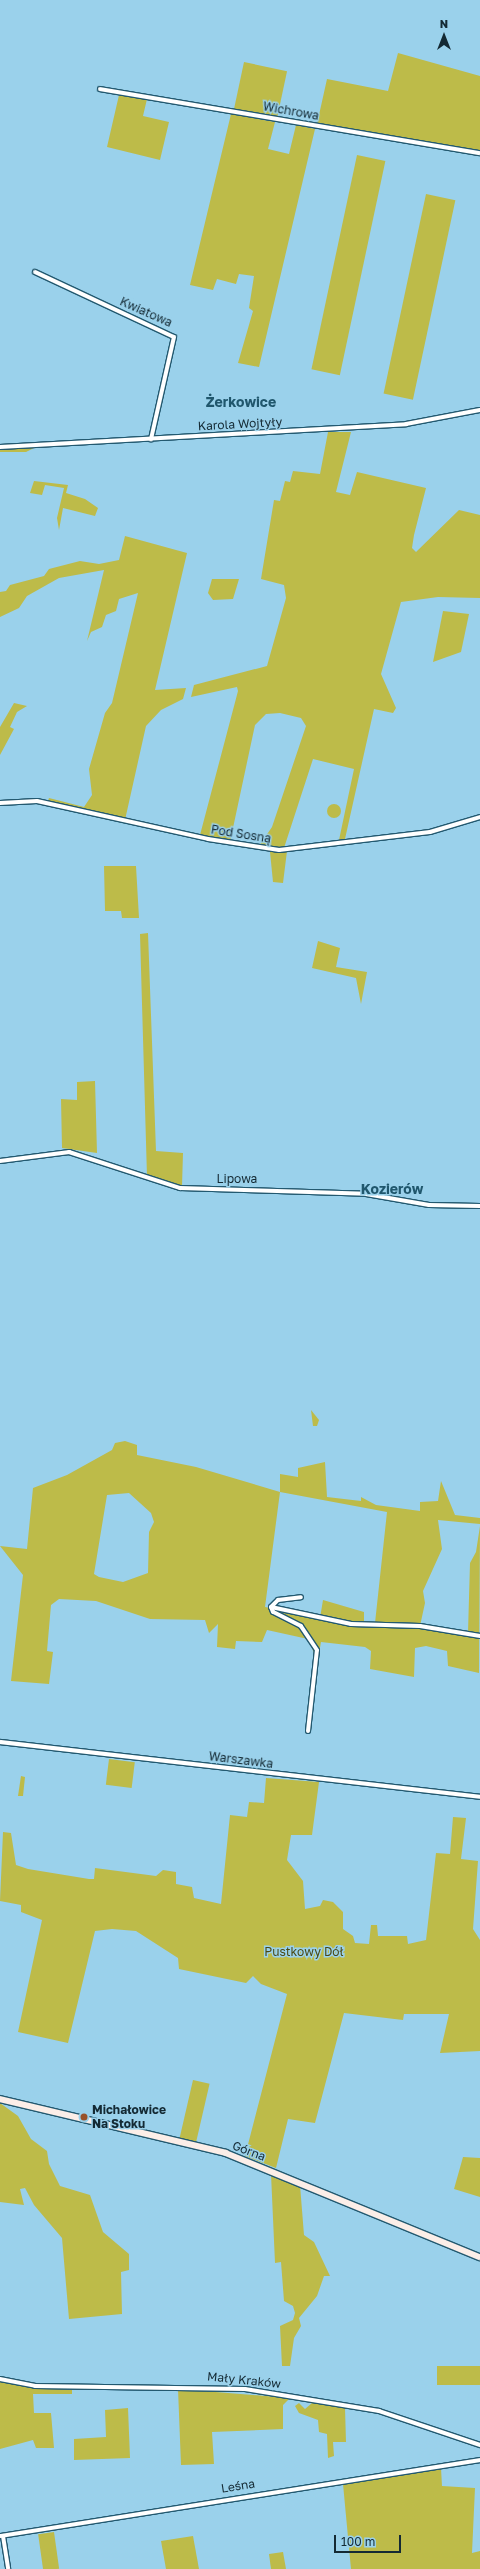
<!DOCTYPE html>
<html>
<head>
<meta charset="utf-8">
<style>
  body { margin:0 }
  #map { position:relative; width:480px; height:2569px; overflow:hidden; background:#9ad1eb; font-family:"Golos Text",sans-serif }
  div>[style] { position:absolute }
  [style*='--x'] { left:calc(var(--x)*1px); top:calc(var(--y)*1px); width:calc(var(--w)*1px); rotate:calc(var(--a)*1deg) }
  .green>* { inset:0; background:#bdbb49; transform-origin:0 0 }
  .round { border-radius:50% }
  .roads { filter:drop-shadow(1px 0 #235970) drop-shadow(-1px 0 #235970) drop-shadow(0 1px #235970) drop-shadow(0 -1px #235970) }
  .street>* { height:4px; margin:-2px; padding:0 2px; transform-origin:2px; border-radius:2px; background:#fff }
  .secondary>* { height:5.5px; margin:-2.75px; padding:0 2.75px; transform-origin:2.75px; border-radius:2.75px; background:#fbeee8 }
  .dots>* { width:11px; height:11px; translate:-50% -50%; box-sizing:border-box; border:2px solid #9ad1eb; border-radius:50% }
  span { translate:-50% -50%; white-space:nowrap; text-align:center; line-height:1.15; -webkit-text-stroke:3px #9ad1eb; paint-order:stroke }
  .street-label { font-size:12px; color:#142a34 }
  .park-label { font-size:12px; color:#4a4914 }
  .poi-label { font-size:12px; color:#142a34; font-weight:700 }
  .left { translate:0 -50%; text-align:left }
  .quarter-label { font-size:14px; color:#20576d; font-weight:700 }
  .north { position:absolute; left:424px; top:16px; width:40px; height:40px; -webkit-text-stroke:3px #9ad1eb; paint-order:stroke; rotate:0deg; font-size:11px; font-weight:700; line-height:16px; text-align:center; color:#142a34 }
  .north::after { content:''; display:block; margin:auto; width:14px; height:18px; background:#142a34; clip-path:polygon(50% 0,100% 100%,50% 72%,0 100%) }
  .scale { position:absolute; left:334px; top:2535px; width:67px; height:18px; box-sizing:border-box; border:2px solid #142a34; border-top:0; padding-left:5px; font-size:12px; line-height:14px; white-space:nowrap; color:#142a34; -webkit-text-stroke:3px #9ad1eb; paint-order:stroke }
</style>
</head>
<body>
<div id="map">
  <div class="green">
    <i style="clip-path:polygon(398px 53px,480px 76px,480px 151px,317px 124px,327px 79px,388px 91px)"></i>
    <i style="left:244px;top:62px;width:44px;height:49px;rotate:12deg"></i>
    <i style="clip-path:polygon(119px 95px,147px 99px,143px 116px,169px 122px,160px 160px,107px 147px)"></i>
    <i style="clip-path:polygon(231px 114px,275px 122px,268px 149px,289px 154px,296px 125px,315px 129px,259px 367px,238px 363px,253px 311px,249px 308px,254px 276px,239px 274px,236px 284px,217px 279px,213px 290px,190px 285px)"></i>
    <i style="left:357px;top:155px;width:29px;height:219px;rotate:12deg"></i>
    <i style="left:426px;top:194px;width:30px;height:204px;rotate:12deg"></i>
    <i style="clip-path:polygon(328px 432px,351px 432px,336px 492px,350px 495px,357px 472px,426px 488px,414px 535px,412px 548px,416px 552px,459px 510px,480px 515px,480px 598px,438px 597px,401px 602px,381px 674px,396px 708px,393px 713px,374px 709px,345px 839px,339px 840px,354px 769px,313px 759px,284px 848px,259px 846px,272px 827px,306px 726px,301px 718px,280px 713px,266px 714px,255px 725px,230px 842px,200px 835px,238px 691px,237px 687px,191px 697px,194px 685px,267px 666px,286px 598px,284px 585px,261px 579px,274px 500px,280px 501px,285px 481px,290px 482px,293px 471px,320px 474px)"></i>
    <i style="clip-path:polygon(36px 447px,26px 452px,0 452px,0 449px)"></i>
    <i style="clip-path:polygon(34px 481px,68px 485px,66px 493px,85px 499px,98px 508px,95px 516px,63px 508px,59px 530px,57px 518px,64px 488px,45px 485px,42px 495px,30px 493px)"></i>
    <i style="clip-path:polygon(125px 536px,187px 553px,155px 690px,186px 688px,183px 699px,161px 710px,146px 726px,125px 820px,48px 801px,49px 798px,84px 807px,92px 795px,89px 769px,105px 713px,112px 703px,138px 593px,119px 599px,116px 611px,106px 615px,102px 627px,91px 632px,87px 641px,104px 570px,59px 578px,27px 596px,19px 608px,0 617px,0 592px,6px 591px,10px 585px,44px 576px,49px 569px,80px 561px,99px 564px,119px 560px)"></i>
    <i style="clip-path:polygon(212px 579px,239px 579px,233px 599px,213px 600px,208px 593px)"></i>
    <i style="clip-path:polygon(443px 611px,469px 614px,461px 652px,433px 662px)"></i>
    <i style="clip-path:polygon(14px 703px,27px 706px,17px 712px,10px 727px,14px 729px,0 755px,0 727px)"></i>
    <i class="round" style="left:327px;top:804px;width:14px;height:14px"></i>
    <i style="clip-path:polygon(287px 851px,283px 883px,273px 882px,270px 852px)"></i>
    <i style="clip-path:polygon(104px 866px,136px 866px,139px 918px,122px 918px,121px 911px,105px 911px)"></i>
    <i style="clip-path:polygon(148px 933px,156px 1151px,183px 1153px,182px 1186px,147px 1177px,140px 934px)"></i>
    <i style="clip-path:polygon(318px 941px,340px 948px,336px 967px,367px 972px,361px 1004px,356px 978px,312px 968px)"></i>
    <i style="clip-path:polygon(95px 1081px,97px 1153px,62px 1148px,61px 1099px,77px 1100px,77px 1082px)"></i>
    <i style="clip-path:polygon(311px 1410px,319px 1420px,317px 1426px,313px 1426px)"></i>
    <i style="clip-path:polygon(evenodd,125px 1441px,137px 1445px,137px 1455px,196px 1467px,280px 1492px,280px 1474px,298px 1477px,298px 1468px,325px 1462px,327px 1497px,361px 1501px,361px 1497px,376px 1505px,420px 1511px,420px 1502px,438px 1501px,441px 1481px,455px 1515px,480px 1518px,480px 1524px,438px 1520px,442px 1549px,423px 1591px,425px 1603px,420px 1626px,468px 1632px,470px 1563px,476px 1552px,480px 1526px,479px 1673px,448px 1666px,447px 1651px,426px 1646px,415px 1648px,414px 1677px,370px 1669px,371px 1651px,365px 1647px,321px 1642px,315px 1676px,314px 1653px,308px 1639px,267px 1630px,262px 1642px,236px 1641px,235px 1649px,217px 1647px,218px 1624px,209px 1633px,205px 1620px,150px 1619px,96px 1601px,59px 1599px,51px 1605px,47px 1651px,53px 1652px,49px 1684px,11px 1681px,23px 1575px,0 1546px,27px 1549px,33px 1488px,67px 1475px,112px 1450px,115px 1443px,125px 1441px,280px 1492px,387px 1512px,375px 1623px,364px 1621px,364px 1612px,323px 1600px,320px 1618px,265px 1607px,280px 1492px,125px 1441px,129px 1493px,151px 1513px,154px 1522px,149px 1532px,148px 1573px,123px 1582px,99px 1577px,94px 1574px,107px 1495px,129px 1493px)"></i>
    <i style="left:109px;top:1759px;width:26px;height:26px;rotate:7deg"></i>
    <i style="clip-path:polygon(21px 1776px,25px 1777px,23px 1796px,18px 1796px)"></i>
    <i style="clip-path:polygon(266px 1778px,319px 1782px,312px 1835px,291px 1835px,287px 1860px,303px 1881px,305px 1909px,320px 1906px,323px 1900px,333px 1902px,343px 1912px,343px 1929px,353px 1936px,355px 1943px,369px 1944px,371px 1925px,377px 1925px,378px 1936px,407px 1936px,408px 1944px,426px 1940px,436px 1853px,450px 1854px,453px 1817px,466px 1818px,461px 1859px,478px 1861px,473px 1929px,480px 1940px,480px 2051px,440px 2053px,449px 2014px,404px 2014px,403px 2020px,344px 2013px,315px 2123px,288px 2119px,276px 2168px,245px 2156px,287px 1994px,261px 1984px,253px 1976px,246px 1983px,179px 1969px,178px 1958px,136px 1931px,112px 1929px,95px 1931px,68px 2043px,18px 2032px,42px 1920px,21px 1912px,21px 1905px,0 1901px,3px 1832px,11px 1833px,16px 1865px,28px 1869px,89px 1879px,94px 1879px,95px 1868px,156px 1876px,163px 1870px,176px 1872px,176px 1884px,192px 1887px,194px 1898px,221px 1904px,230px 1815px,247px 1817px,249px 1802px,264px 1803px)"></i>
    <i style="left:193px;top:2080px;width:17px;height:61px;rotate:13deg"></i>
    <i style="clip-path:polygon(0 2103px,18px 2116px,31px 2139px,47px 2151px,49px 2164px,60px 2186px,90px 2195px,103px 2232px,129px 2254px,129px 2270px,121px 2272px,122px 2314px,69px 2319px,62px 2238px,34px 2205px,25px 2188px,20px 2189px,24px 2205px,0 2202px)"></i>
    <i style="clip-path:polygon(463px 2157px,480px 2158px,480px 2197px,454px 2189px)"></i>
    <i style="clip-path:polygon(271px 2174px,300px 2185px,304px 2235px,314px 2242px,330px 2276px,324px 2276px,317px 2296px,299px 2318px,301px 2326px,294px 2338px,290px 2366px,282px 2366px,280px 2326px,293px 2320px,295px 2313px,293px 2306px,284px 2301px,281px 2262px,275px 2263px)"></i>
    <i style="left:480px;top:2366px;width:19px;height:43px;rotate:90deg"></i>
    <i style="clip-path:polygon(0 2382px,72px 2390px,72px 2394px,33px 2394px,34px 2413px,51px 2413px,54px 2448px,36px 2448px,33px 2440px,0 2449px)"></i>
    <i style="clip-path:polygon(178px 2389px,290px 2398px,283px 2405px,283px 2429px,212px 2432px,214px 2464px,181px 2465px)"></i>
    <i style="clip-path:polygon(299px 2403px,305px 2409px,312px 2403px,345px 2408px,346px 2442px,333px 2442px,334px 2456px,328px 2458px,327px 2434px,319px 2432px,318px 2420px,299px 2413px,295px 2406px)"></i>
    <i style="clip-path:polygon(128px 2408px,130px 2458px,74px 2460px,74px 2439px,106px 2437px,105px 2410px)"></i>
    <i style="clip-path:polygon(441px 2468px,442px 2486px,475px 2488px,472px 2553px,480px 2551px,480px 2569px,351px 2569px,343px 2484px)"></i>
    <i style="left:54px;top:2532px;width:37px;height:16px;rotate:82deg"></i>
    <i style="clip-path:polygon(193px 2536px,199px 2569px,166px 2569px,161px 2541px)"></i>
    <i style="clip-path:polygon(283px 2552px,286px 2569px,271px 2569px,269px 2554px)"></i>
  </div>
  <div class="roads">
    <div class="street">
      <i style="--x:100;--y:89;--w:385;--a:9.6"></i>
      <i style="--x:35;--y:272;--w:153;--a:25.1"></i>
      <i style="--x:174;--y:337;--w:105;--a:102.7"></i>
      <i style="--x:0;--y:447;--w:407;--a:-3.2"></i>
      <i style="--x:406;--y:424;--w:75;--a:-10.7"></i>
      <i style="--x:0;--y:803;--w:37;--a:-3"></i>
      <i style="--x:37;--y:801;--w:175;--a:12.5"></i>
      <i style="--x:208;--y:839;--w:72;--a:8.8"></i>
      <i style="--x:279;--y:850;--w:152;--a:-6.8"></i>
      <i style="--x:430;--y:832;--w:52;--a:-16.7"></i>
      <i style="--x:0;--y:1161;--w:70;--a:-7.4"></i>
      <i style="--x:69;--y:1152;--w:117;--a:18"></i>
      <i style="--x:180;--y:1188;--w:186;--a:1.8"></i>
      <i style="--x:366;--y:1194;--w:64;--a:9.9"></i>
      <i style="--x:429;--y:1205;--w:51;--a:1.1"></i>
      <i style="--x:271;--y:1607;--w:10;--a:-45"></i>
      <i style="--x:278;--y:1600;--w:23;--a:-7"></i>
      <i style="--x:308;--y:1731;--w:81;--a:-83.7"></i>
      <i style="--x:317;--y:1650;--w:29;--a:-124"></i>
      <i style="--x:301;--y:1626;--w:31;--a:-153"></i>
      <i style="--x:273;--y:1612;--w:5;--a:-112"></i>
      <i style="--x:271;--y:1607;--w:82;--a:12"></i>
      <i style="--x:351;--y:1624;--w:69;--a:1.7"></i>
      <i style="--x:420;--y:1626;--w:61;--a:9.5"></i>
      <i style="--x:0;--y:1742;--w:483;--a:6.5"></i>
      <i style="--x:0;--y:2379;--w:36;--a:11"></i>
      <i style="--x:35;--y:2386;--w:210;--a:0.8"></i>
      <i style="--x:245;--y:2389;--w:136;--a:9.3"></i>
      <i style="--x:379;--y:2411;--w:107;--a:18.6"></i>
      <i style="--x:0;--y:2536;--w:486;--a:-9"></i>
      <i style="--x:3;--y:2536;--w:33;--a:81"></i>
    </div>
    <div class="secondary">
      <i style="--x:0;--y:2099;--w:232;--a:13.4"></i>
      <i style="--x:226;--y:2153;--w:274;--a:22.3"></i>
    </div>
  </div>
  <div class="dots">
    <i style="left:84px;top:2117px;background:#98522a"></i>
  </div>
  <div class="street-label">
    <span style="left:291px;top:111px;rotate:10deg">Wichrowa</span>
    <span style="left:146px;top:312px;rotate:24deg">Kwiatowa</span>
    <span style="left:240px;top:424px;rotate:-3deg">Karola Wojtyły</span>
    <span style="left:241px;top:834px;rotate:9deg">Pod Sosną</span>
    <span style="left:237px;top:1179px">Lipowa</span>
    <span style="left:241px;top:1760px;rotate:7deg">Warszawka</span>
    <span style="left:249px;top:2151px;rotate:21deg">Górna</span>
    <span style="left:244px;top:2380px;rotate:6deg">Mały Kraków</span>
    <span style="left:238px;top:2486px;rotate:-9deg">Leśna</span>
  </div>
  <div class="park-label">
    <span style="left:304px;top:1952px">Pustkowy Dół</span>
  </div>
  <div class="poi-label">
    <span class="left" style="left:92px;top:2117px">Michałowice<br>Na Stoku</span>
  </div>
  <div class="quarter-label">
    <span style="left:241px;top:402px">Żerkowice</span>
    <span style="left:392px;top:1189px">Kozierów</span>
  </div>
  <div class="north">N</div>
  <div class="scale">100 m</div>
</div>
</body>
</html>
